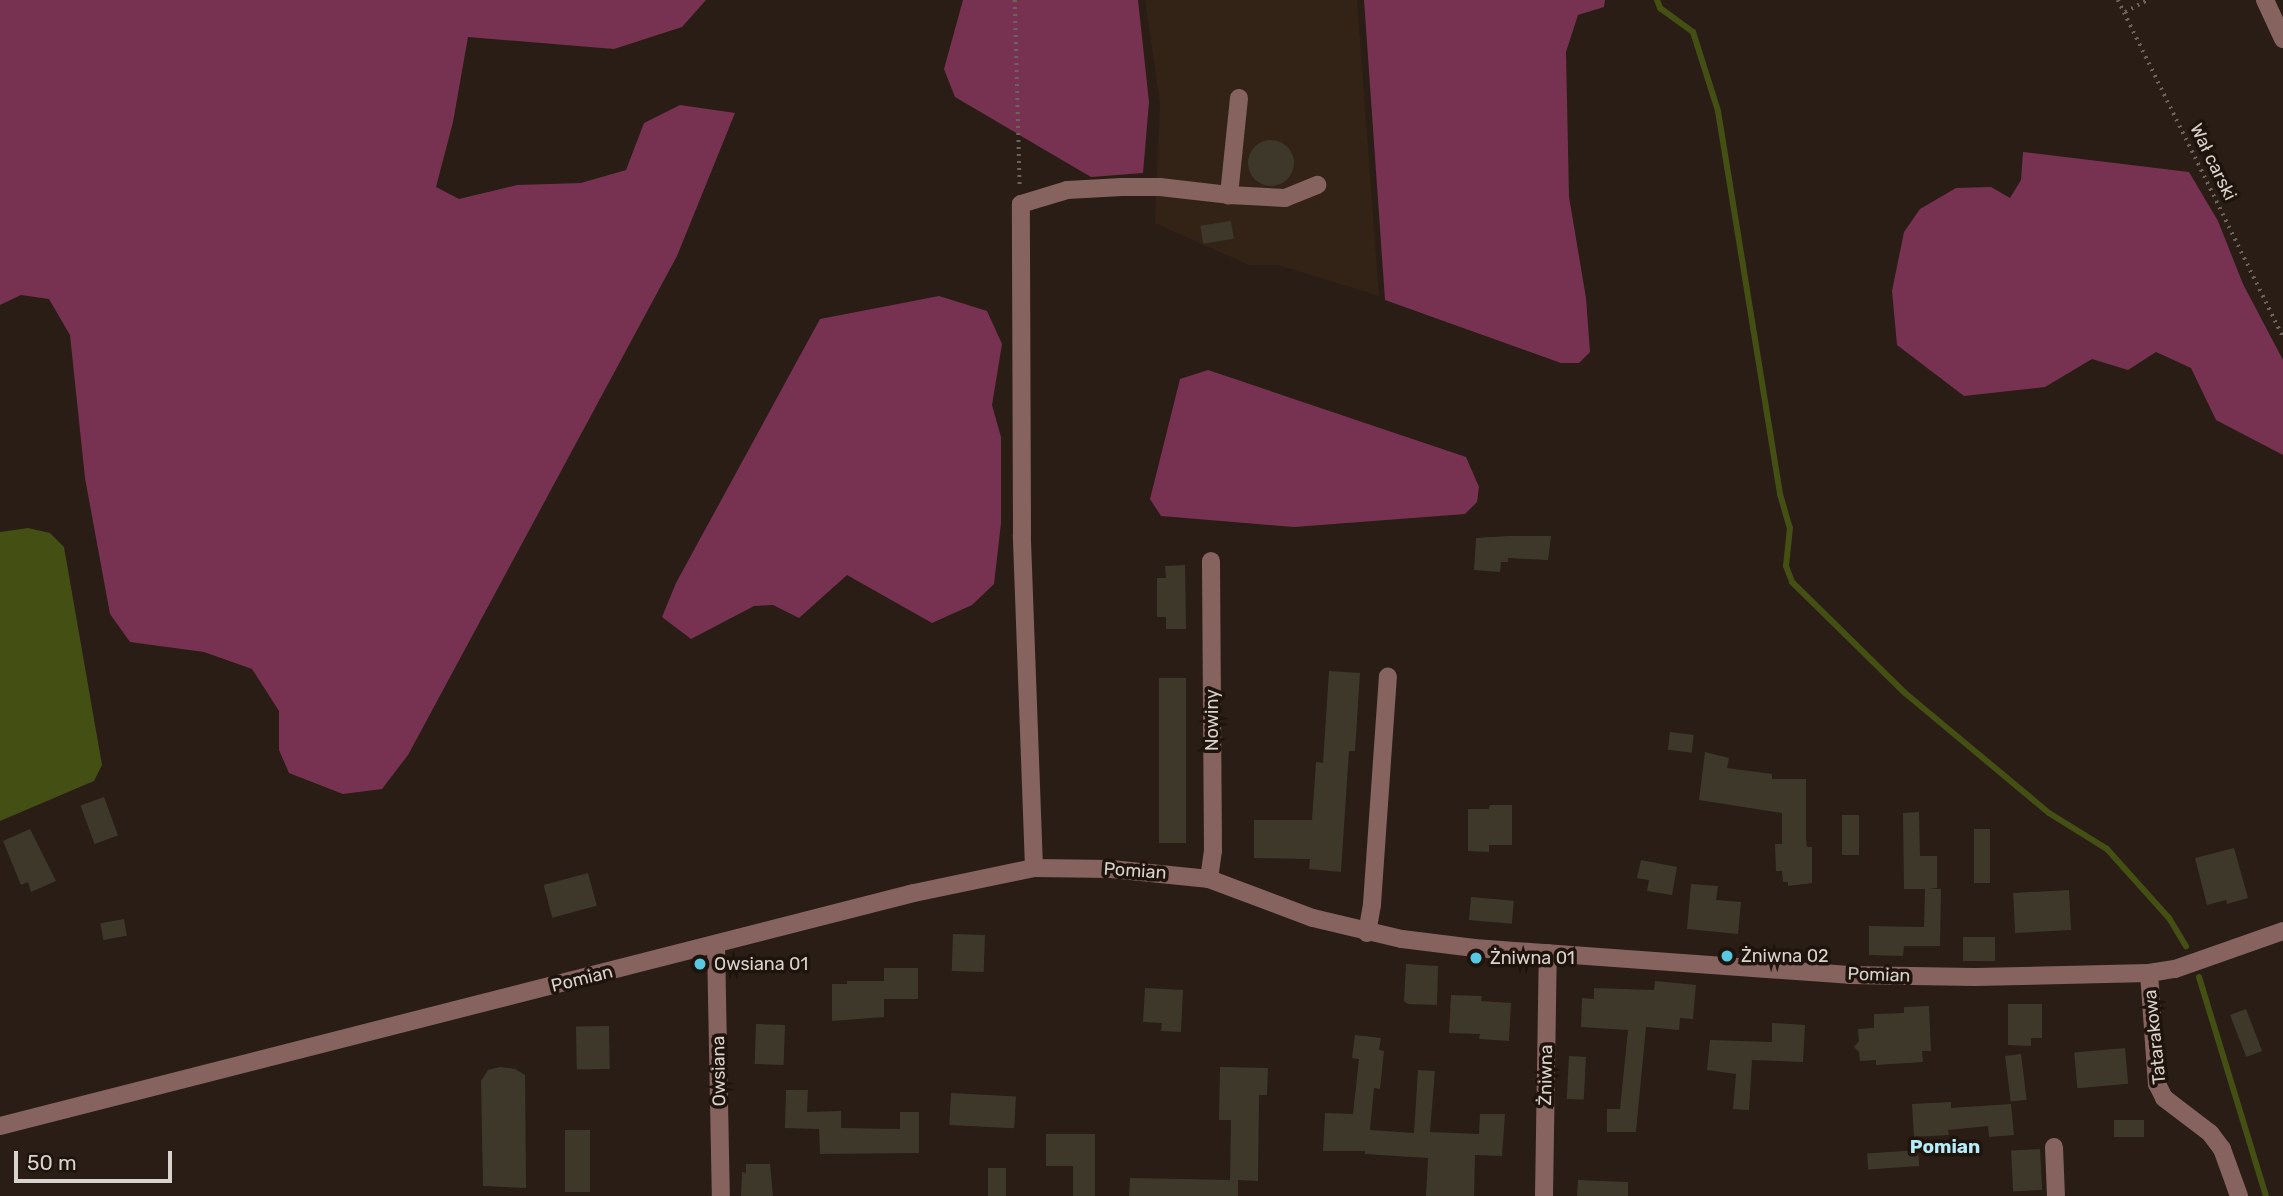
<!DOCTYPE html>
<html>
<head>
<meta charset="utf-8">
<style>
  body { margin:0 }
  #map { position:relative; width:2283px; height:1196px; overflow:hidden; background:#291d15; font-family:Rubik,sans-serif }
  div>[style] { position:absolute }
  [style*='--x'] { left:calc(var(--x)*1px); top:calc(var(--y)*1px); width:calc(var(--w)*1px); rotate:calc(var(--a)*1deg) }
  .built>* { inset:0; background:#332316 }
  .forest>* { inset:0; background:#773252 }
  .water>* { inset:0; background:#434f13 }
  .stream>* { height:6px; margin:-3px; padding:0 3px; transform-origin:3px; border-radius:3px; background:#434f13 }
  .building>* { inset:0; background:#3e382b; transform-origin:0 0 }
  .round { border-radius:50% }
  .path>* { height:3.5px; margin-top:-1.75px; transform-origin:0; background:repeating-linear-gradient(90deg,#6d635c 0 2px,transparent 0 7px) }
  .minor>* { height:18px; margin:-9px; padding:0 9px; transform-origin:9px; border-radius:9px; background:#86635f }
  .dots>* { width:19px; height:19px; translate:-50% -50%; box-sizing:border-box; border:4px solid #1f140c; border-radius:50% }
  span { translate:-50% -50%; white-space:nowrap; text-align:center; line-height:1.15; -webkit-text-stroke:7px #1f140c; paint-order:stroke }
  .street-label { font-size:18px; color:#dad2cd }
  .poi-label { font-size:18px; color:#dad2cd }
  .left { translate:0 -50%; text-align:left }
  .neighbourhood-label { font-size:19px; color:#b4ecfa; font-weight:700 }
  .scale { position:absolute; left:14px; top:1151px; width:158px; height:32px; box-sizing:border-box; border:4px solid #dad2cd; border-top:0; padding-left:9px; font-size:21px; line-height:24px; white-space:nowrap; color:#dad2cd; -webkit-text-stroke:5px #1f140c; paint-order:stroke }
</style>
</head>
<body>
<div id="map">
  <div class="built">
    <i style="clip-path:polygon(1145px 0,1357px 0,1379px 296px,1279px 265px,1249px 265px,1155px 223px,1160px 103px)"></i>
  </div>
  <div class="forest">
    <i style="clip-path:polygon(0 0,706px 0,682px 27px,614px 49px,468px 37px,453px 122px,436px 187px,459px 199px,517px 185px,581px 183px,626px 170px,644px 123px,680px 105px,735px 113px,677px 256px,408px 755px,382px 789px,343px 794px,289px 773px,279px 750px,279px 711px,252px 669px,204px 652px,130px 642px,110px 614px,85px 478px,70px 335px,49px 299px,21px 295px,0 305px)"></i>
    <i style="clip-path:polygon(963px 0,1138px 0,1149px 102px,1143px 173px,1091px 177px,955px 97px,944px 69px)"></i>
    <i style="clip-path:polygon(1364px 0,1605px 0,1604px 7px,1578px 15px,1566px 52px,1569px 197px,1586px 298px,1590px 352px,1579px 363px,1561px 363px,1385px 300px)"></i>
    <i style="clip-path:polygon(2023px 152px,2189px 172px,2218px 221px,2243px 284px,2283px 360px,2283px 455px,2216px 420px,2191px 368px,2156px 352px,2128px 370px,2092px 359px,2045px 387px,1964px 396px,1897px 345px,1892px 291px,1904px 232px,1920px 209px,1956px 188px,1991px 187px,2010px 198px,2021px 180px)"></i>
    <i style="clip-path:polygon(939px 296px,987px 311px,1002px 344px,992px 405px,1001px 437px,1001px 523px,994px 584px,972px 605px,932px 623px,847px 575px,799px 618px,773px 605px,754px 606px,691px 639px,662px 617px,676px 583px,820px 319px)"></i>
    <i style="clip-path:polygon(1208px 370px,1466px 457px,1479px 487px,1477px 502px,1465px 514px,1294px 527px,1161px 516px,1150px 499px,1180px 379px)"></i>
  </div>
  <div class="water">
    <i style="clip-path:polygon(28px 528px,50px 533px,64px 547px,102px 765px,94px 781px,0 821px,0 532px)"></i>
  </div>
  <div class="stream">
    <i style="--x:1657;--y:0;--w:9;--a:69"></i>
    <i style="--x:1660;--y:8;--w:41;--a:36"></i>
    <i style="--x:1693;--y:32;--w:83;--a:72.4"></i>
    <i style="--x:1718;--y:111;--w:388;--a:80.8"></i>
    <i style="--x:1780;--y:494;--w:35;--a:74"></i>
    <i style="--x:1790;--y:528;--w:38;--a:96"></i>
    <i style="--x:1786;--y:566;--w:17;--a:69"></i>
    <i style="--x:1792;--y:582;--w:158;--a:44.5"></i>
    <i style="--x:1905;--y:693;--w:187;--a:39.8"></i>
    <i style="--x:2049;--y:813;--w:68;--a:31.8"></i>
    <i style="--x:2107;--y:849;--w:93;--a:48.1"></i>
    <i style="--x:2169;--y:918;--w:33;--a:59"></i>
    <i style="--x:2199;--y:977;--w:229;--a:73"></i>
  </div>
  <div class="building">
    <i class="round" style="left:1248px;top:140px;width:46px;height:46px"></i>
    <i style="left:1231px;top:221px;width:18px;height:31px;rotate:81deg"></i>
    <i style="clip-path:polygon(1509px 536px,1551px 536px,1548px 560px,1508px 558px,1508px 562px,1501px 562px,1500px 572px,1474px 570px,1476px 538px)"></i>
    <i style="clip-path:polygon(1185px 565px,1186px 629px,1166px 629px,1166px 617px,1157px 617px,1157px 578px,1166px 578px,1165px 566px)"></i>
    <i style="clip-path:polygon(1329px 671px,1360px 673px,1355px 751px,1349px 751px,1341px 872px,1309px 869px,1310px 859px,1254px 858px,1254px 820px,1312px 820px,1316px 762px,1323px 763px)"></i>
    <i style="left:1159px;top:678px;width:27px;height:165px"></i>
    <i style="left:1670px;top:732px;width:24px;height:18px;rotate:7deg"></i>
    <i style="clip-path:polygon(1705px 752px,1729px 758px,1727px 768px,1772px 774px,1772px 779px,1806px 779px,1806px 839px,1807px 847px,1812px 847px,1812px 883px,1788px 886px,1788px 882px,1783px 882px,1782px 871px,1776px 871px,1775px 844px,1782px 844px,1782px 813px,1699px 800px)"></i>
    <i style="left:104px;top:797px;width:41px;height:25px;rotate:70deg"></i>
    <i style="clip-path:polygon(1490px 805px,1512px 805px,1512px 845px,1489px 845px,1489px 852px,1468px 851px,1468px 809px,1489px 809px)"></i>
    <i style="clip-path:polygon(1919px 812px,1920px 856px,1937px 856px,1937px 888px,1928px 889px,1941px 889px,1940px 946px,1904px 946px,1903px 956px,1869px 955px,1869px 926px,1924px 927px,1925px 889px,1904px 889px,1903px 813px)"></i>
    <i style="left:1842px;top:815px;width:17px;height:40px"></i>
    <i style="clip-path:polygon(30px 829px,56px 881px,31px 892px,28px 882px,21px 885px,3px 841px)"></i>
    <i style="left:1974px;top:829px;width:16px;height:54px"></i>
    <i style="clip-path:polygon(2234px 848px,2248px 898px,2227px 904px,2226px 900px,2207px 905px,2195px 858px)"></i>
    <i style="clip-path:polygon(1641px 860px,1677px 867px,1672px 895px,1647px 891px,1649px 880px,1637px 878px)"></i>
    <i style="left:588px;top:873px;width:34px;height:46px;rotate:75deg"></i>
    <i style="clip-path:polygon(1691px 884px,1718px 886px,1716px 900px,1741px 902px,1738px 934px,1687px 929px)"></i>
    <i style="left:2069px;top:890px;width:40px;height:56px;rotate:87deg"></i>
    <i style="left:1471px;top:897px;width:43px;height:23px;rotate:5deg"></i>
    <i style="left:124px;top:919px;width:17px;height:24px;rotate:80deg"></i>
    <i style="left:953px;top:934px;width:32px;height:37px;rotate:2deg"></i>
    <i style="left:1963px;top:937px;width:32px;height:24px"></i>
    <i style="clip-path:polygon(1406px 964px,1438px 966px,1437px 1005px,1408px 1004px,1404px 1001px)"></i>
    <i style="clip-path:polygon(884px 968px,918px 968px,918px 999px,884px 999px,884px 1017px,832px 1021px,832px 984px,847px 984px,847px 981px,884px 981px)"></i>
    <i style="clip-path:polygon(1655px 981px,1696px 985px,1693px 1019px,1680px 1018px,1679px 1030px,1646px 1027px,1636px 1132px,1607px 1132px,1607px 1109px,1620px 1109px,1628px 1030px,1581px 1027px,1582px 998px,1594px 999px,1594px 988px,1654px 990px)"></i>
    <i style="clip-path:polygon(1145px 988px,1183px 990px,1181px 1032px,1161px 1031px,1162px 1023px,1143px 1022px)"></i>
    <i style="clip-path:polygon(1451px 995px,1482px 996px,1481px 1001px,1511px 1003px,1509px 1041px,1479px 1039px,1480px 1034px,1449px 1033px)"></i>
    <i style="clip-path:polygon(2008px 1004px,2042px 1004px,2042px 1038px,2031px 1038px,2031px 1046px,2008px 1045px)"></i>
    <i style="clip-path:polygon(1929px 1006px,1931px 1051px,1922px 1051px,1923px 1062px,1876px 1065px,1876px 1060px,1860px 1061px,1859px 1052px,1854px 1047px,1859px 1041px,1858px 1029px,1874px 1028px,1874px 1014px,1904px 1013px,1904px 1007px)"></i>
    <i style="left:2246px;top:1009px;width:45px;height:17px;rotate:69deg"></i>
    <i style="clip-path:polygon(1772px 1023px,1805px 1025px,1803px 1062px,1752px 1060px,1749px 1110px,1733px 1109px,1736px 1074px,1707px 1070px,1710px 1040px,1772px 1042px)"></i>
    <i style="left:756px;top:1024px;width:29px;height:40px;rotate:2deg"></i>
    <i style="left:609px;top:1026px;width:43px;height:33px;rotate:89deg"></i>
    <i style="clip-path:polygon(1355px 1035px,1381px 1038px,1379px 1050px,1384px 1051px,1380px 1089px,1374px 1088px,1370px 1130px,1414px 1133px,1418px 1070px,1435px 1071px,1430px 1132px,1479px 1134px,1480px 1114px,1505px 1114px,1502px 1156px,1475px 1155px,1474px 1196px,1426px 1196px,1428px 1158px,1365px 1154px,1365px 1151px,1323px 1151px,1325px 1113px,1353px 1114px,1359px 1059px,1352px 1058px)"></i>
    <i style="left:2125px;top:1048px;width:36px;height:51px;rotate:85deg"></i>
    <i style="left:2021px;top:1054px;width:46px;height:16px;rotate:83deg"></i>
    <i style="left:1569px;top:1056px;width:17px;height:43px;rotate:3deg"></i>
    <i style="clip-path:polygon(500px 1067px,515px 1069px,525px 1075px,526px 1188px,483px 1186px,481px 1081px,488px 1070px)"></i>
    <i style="clip-path:polygon(1220px 1067px,1268px 1068px,1267px 1095px,1259px 1095px,1258px 1181px,1238px 1180px,1238px 1196px,1129px 1196px,1130px 1178px,1230px 1180px,1231px 1120px,1219px 1120px)"></i>
    <i style="clip-path:polygon(786px 1090px,808px 1090px,807px 1112px,841px 1111px,841px 1128px,900px 1129px,900px 1112px,919px 1112px,919px 1153px,820px 1154px,819px 1129px,785px 1128px)"></i>
    <i style="left:951px;top:1093px;width:65px;height:32px;rotate:3deg"></i>
    <i style="clip-path:polygon(1951px 1102px,1951px 1108px,2011px 1104px,2014px 1135px,1989px 1137px,1988px 1126px,1948px 1130px,1949px 1135px,1914px 1137px,1912px 1104px)"></i>
    <i style="left:2114px;top:1120px;width:30px;height:17px"></i>
    <i style="left:565px;top:1130px;width:25px;height:62px"></i>
    <i style="clip-path:polygon(1046px 1134px,1095px 1134px,1095px 1196px,1073px 1196px,1073px 1166px,1046px 1166px)"></i>
    <i style="left:2040px;top:1149px;width:41px;height:29px;rotate:87deg"></i>
    <i style="left:1918px;top:1150px;width:16px;height:51px;rotate:86deg"></i>
    <i style="clip-path:polygon(746px 1164px,770px 1164px,773px 1196px,741px 1196px,742px 1172px,746px 1173px)"></i>
    <i style="left:988px;top:1168px;width:18px;height:28px"></i>
    <i style="clip-path:polygon(1578px 1180px,1628px 1182px,1628px 1196px,1577px 1196px)"></i>
  </div>
  <div class="path">
    <i style="--x:1015;--y:0;--w:187;--a:88.5"></i>
    <i style="--x:2118;--y:0;--w:375;--a:63.9"></i>
    <i style="--x:2125;--y:12;--w:26;--a:-28"></i>
  </div>
  <div class="minor">
    <i style="--x:2265;--y:0;--w:43;--a:65.2"></i>
    <i style="--x:1239;--y:98;--w:98;--a:95.9"></i>
    <i style="--x:1229;--y:195;--w:56;--a:3.1"></i>
    <i style="--x:1285;--y:198;--w:35;--a:-22"></i>
    <i style="--x:1034;--y:868;--w:333;--a:-92.1"></i>
    <i style="--x:1022;--y:535;--w:331;--a:-90.2"></i>
    <i style="--x:1021;--y:204;--w:48;--a:-16.9"></i>
    <i style="--x:1067;--y:190;--w:55;--a:-3.1"></i>
    <i style="--x:1122;--y:187;--w:38;--a:0"></i>
    <i style="--x:1160;--y:187;--w:69;--a:6.6"></i>
    <i style="--x:1209;--y:879;--w:28;--a:-82"></i>
    <i style="--x:1213;--y:851;--w:290;--a:-90.4"></i>
    <i style="--x:1367;--y:933;--w:29;--a:-80"></i>
    <i style="--x:1372;--y:904;--w:228;--a:-86"></i>
    <i style="--x:716;--y:945;--w:251;--a:88.9"></i>
    <i style="--x:2149;--y:973;--w:111;--a:85.9"></i>
    <i style="--x:2157;--y:1084;--w:16;--a:63"></i>
    <i style="--x:2164;--y:1098;--w:58;--a:37.3"></i>
    <i style="--x:2210;--y:1133;--w:20;--a:53"></i>
    <i style="--x:2222;--y:1149;--w:50;--a:70.1"></i>
    <i style="--x:0;--y:1126;--w:943;--a:-14.3"></i>
    <i style="--x:914;--y:893;--w:123;--a:-11.8"></i>
    <i style="--x:1034;--y:868;--w:77;--a:0.7"></i>
    <i style="--x:1111;--y:869;--w:99;--a:5.8"></i>
    <i style="--x:1209;--y:879;--w:111;--a:20.6"></i>
    <i style="--x:1313;--y:918;--w:91;--a:13.3"></i>
    <i style="--x:1402;--y:939;--w:73;--a:7.1"></i>
    <i style="--x:1474;--y:948;--w:376;--a:4.1"></i>
    <i style="--x:1849;--y:975;--w:126;--a:0.9"></i>
    <i style="--x:1975;--y:977;--w:174;--a:-1.3"></i>
    <i style="--x:2149;--y:973;--w:26;--a:-9"></i>
    <i style="--x:2175;--y:969;--w:114;--a:-19.4"></i>
    <i style="--x:2054;--y:1147;--w:49;--a:87.7"></i>
    <i style="--x:1544;--y:1196;--w:243;--a:-89.1"></i>
  </div>
  <div class="dots">
    <i style="left:1727px;top:956px;background:#57c9e2"></i>
    <i style="left:1476px;top:958px;background:#57c9e2"></i>
    <i style="left:700px;top:964px;background:#57c9e2"></i>
  </div>
  <div class="street-label">
    <span style="left:2213px;top:162px;rotate:64deg">Wał carski</span>
    <span style="left:1212px;top:720px;rotate:-90deg">Nowiny</span>
    <span style="left:1135px;top:871px;rotate:4deg">Pomian</span>
    <span style="left:1879px;top:975px;rotate:2deg">Pomian</span>
    <span style="left:582px;top:979px;rotate:-14deg">Pomian</span>
    <span style="left:2155px;top:1037px;rotate:-96deg">Tatarakowa</span>
    <span style="left:719px;top:1071px;rotate:-91deg">Owsiana</span>
    <span style="left:1546px;top:1075px;rotate:-89deg">Żniwna</span>
  </div>
  <div class="poi-label">
    <span class="left" style="left:1741px;top:956px">Żniwna 02</span>
    <span class="left" style="left:1490px;top:958px">Żniwna 01</span>
    <span class="left" style="left:714px;top:964px">Owsiana 01</span>
  </div>
  <div class="neighbourhood-label">
    <span style="left:1945px;top:1147px">Pomian</span>
  </div>
  <div class="scale">50 m</div>
</div>
</body>
</html>
